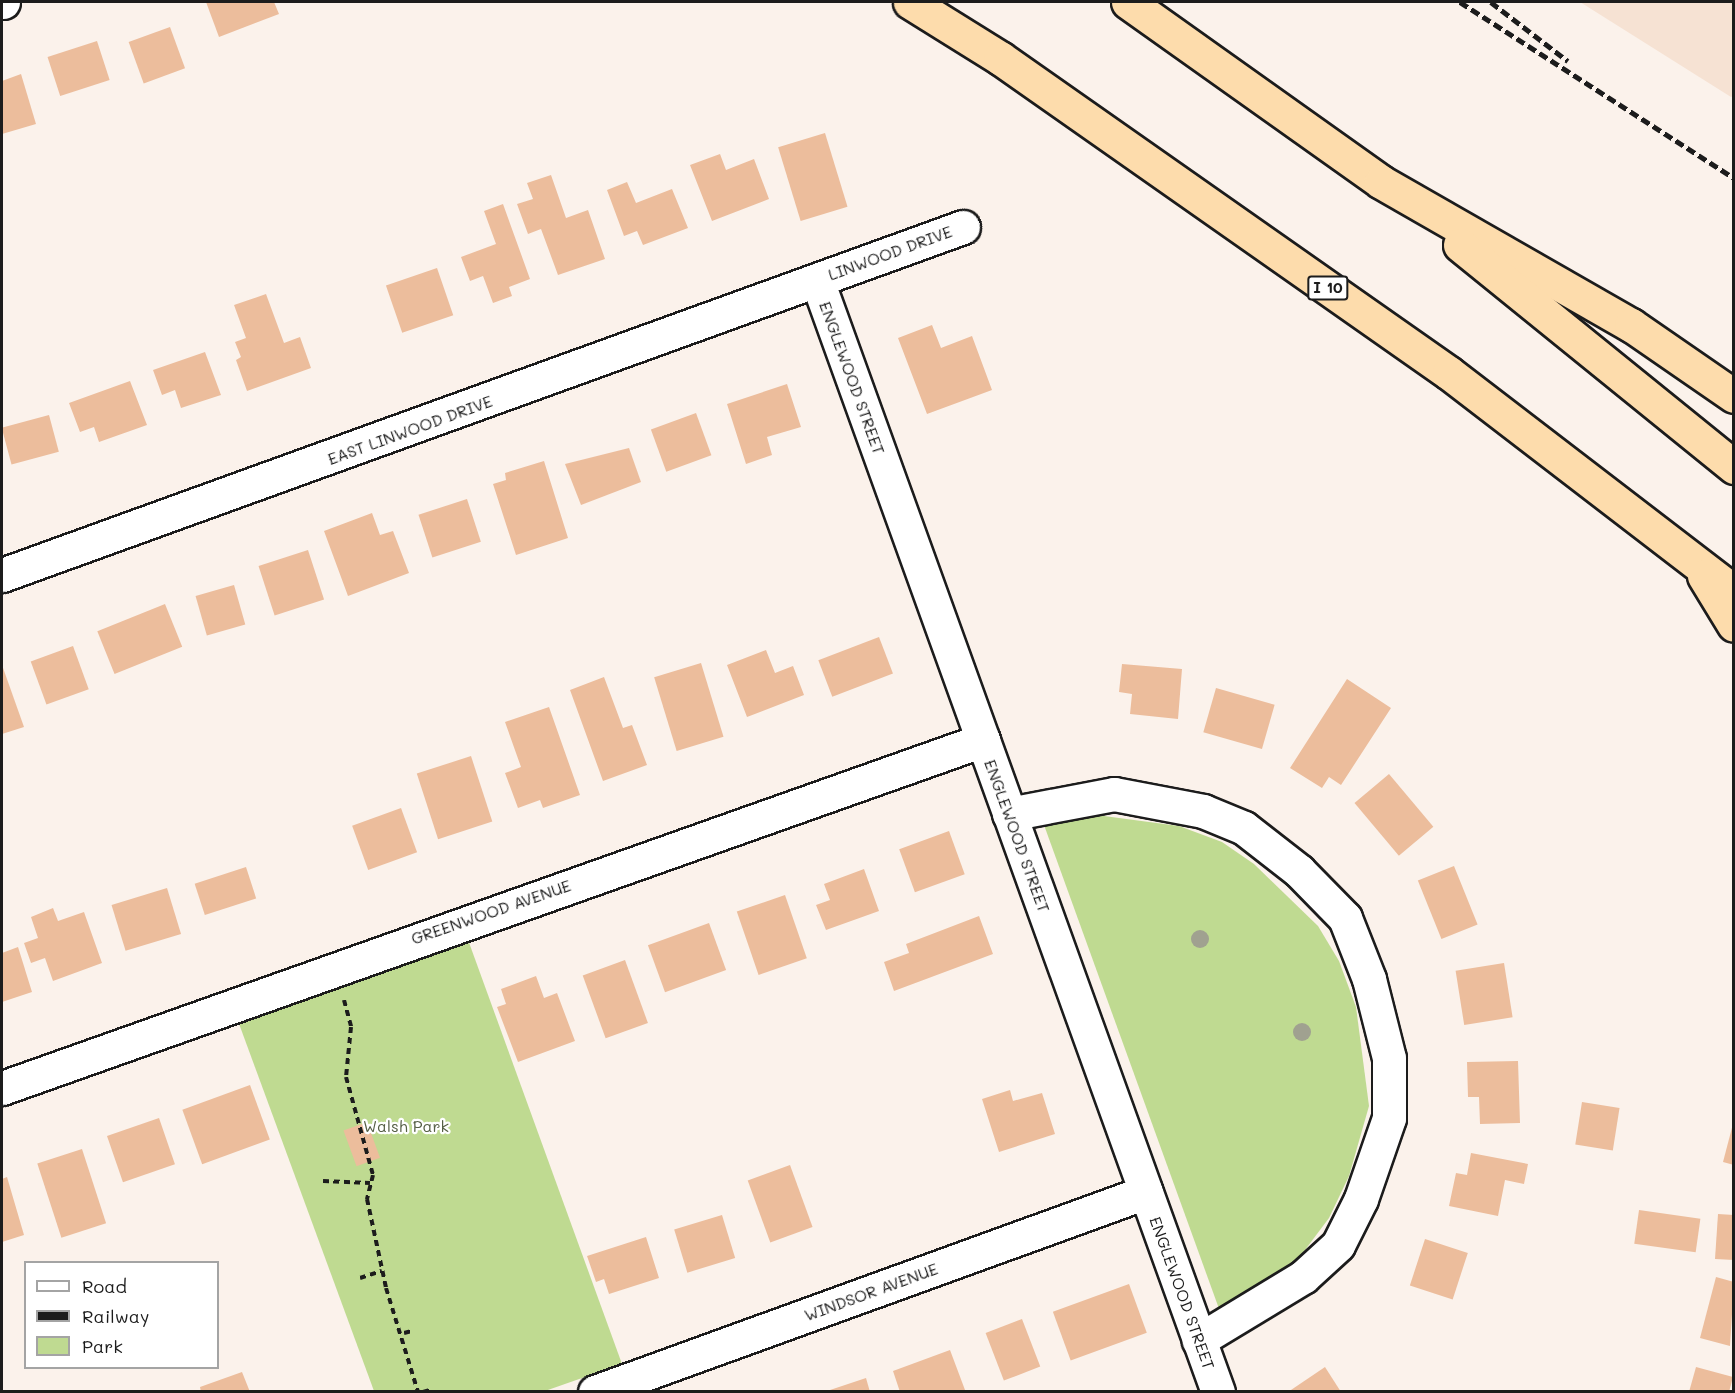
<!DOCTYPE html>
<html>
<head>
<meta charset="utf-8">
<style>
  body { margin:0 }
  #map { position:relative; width:1735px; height:1393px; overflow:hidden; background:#fbf2eb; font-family:Mali,sans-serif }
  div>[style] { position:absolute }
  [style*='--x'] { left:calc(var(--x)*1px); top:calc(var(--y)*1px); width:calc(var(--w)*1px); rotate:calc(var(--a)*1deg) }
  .built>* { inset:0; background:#f6e2d3 }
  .green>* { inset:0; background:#bfda91 }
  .building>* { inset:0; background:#ecbd9c; transform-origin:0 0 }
  .path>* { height:4px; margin-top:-2px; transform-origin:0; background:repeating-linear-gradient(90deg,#1c1c1c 0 6px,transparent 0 10.5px) }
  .roads { filter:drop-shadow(2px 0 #1c1c1c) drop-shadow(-2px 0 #1c1c1c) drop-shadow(0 2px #1c1c1c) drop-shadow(0 -2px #1c1c1c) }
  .minor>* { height:33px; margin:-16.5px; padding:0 16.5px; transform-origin:16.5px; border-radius:16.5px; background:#fff }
  .highway>* { height:33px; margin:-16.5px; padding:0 16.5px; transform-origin:16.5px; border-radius:16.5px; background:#fddcac }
  .rail>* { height:4.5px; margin-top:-2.25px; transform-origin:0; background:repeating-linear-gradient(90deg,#1c1c1c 0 9px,transparent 0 13.5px) }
  .trees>* { width:18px; height:18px; margin:-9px; border-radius:50%; background:#a0a190 }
  span { translate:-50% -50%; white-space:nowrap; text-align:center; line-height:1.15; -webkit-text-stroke:4.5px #fff; paint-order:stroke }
  .shield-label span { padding:2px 4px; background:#fff; border:2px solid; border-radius:4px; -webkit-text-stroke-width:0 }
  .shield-label { font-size:15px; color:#1c1c1c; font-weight:700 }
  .street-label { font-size:16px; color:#1c1c1c }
  .park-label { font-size:16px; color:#555e45 }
  .frame { position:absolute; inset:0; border:3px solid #1c1c1c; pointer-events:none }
  .legend { position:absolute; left:24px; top:1261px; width:195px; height:108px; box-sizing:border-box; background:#fff; border:2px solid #a4a4a4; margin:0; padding:8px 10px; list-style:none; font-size:18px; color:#1c1c1c }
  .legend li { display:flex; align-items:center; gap:12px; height:30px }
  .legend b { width:30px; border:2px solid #a4a4a4 }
</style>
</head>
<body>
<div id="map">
  <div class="built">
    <i style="clip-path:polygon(1580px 2px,1733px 2px,1733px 96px,1731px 97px)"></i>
  </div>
  <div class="green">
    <i style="clip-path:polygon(1104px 816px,1179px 826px,1222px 842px,1254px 864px,1318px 926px,1339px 961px,1356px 1007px,1369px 1106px,1349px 1176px,1329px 1218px,1293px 1266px,1222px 1317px,1044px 825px,1068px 817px)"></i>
    <i style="clip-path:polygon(467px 937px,622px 1364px,545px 1391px,374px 1391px,238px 1021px)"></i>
  </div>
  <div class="building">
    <i style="clip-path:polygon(206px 2px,274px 2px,279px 14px,219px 37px)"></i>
    <i style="left:170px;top:27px;width:44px;height:44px;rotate:70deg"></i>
    <i style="left:97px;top:41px;width:41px;height:52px;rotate:72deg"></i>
    <i style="clip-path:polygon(21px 74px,36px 124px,2px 134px,2px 81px)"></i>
    <i style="left:825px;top:133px;width:77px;height:49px;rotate:73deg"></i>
    <i style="clip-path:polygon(720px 154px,726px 170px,754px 159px,769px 199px,712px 221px,690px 165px)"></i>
    <i style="clip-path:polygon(551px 175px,566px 218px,588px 210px,605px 259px,558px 275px,541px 229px,528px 234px,517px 204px,533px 199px,527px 183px)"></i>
    <i style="clip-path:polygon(627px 182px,636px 203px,672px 189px,688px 228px,643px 245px,637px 231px,624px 236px,607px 190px)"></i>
    <i style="clip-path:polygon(503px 204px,530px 279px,509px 287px,512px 296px,493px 303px,483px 276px,470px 281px,461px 257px,496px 244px,484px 211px)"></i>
    <i style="left:437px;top:268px;width:50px;height:54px;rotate:71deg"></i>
    <i style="clip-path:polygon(266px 294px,284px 343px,300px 337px,311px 368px,247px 391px,236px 360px,241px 357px,235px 342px,246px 338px,234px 305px)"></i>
    <i style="clip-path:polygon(932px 325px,941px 348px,972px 336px,992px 390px,927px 414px,898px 338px)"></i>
    <i style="clip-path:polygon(205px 352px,221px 395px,181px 408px,175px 390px,162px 395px,153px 370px)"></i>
    <i style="clip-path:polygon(130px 381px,147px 425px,99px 442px,94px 427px,80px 432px,69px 403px)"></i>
    <i style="clip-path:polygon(787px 384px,801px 427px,767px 437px,772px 455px,746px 464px,727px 404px)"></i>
    <i style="left:696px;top:413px;width:45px;height:48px;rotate:70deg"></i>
    <i style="left:49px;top:415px;width:38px;height:49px;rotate:75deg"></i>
    <i style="clip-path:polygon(629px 448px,641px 482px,581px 505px,565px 464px)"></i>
    <i style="clip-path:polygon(544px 461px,568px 538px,516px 555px,493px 484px,506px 480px,505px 473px)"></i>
    <i style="left:467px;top:499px;width:45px;height:51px;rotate:72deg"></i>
    <i style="clip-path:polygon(372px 513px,380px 535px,393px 531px,409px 573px,348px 596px,324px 531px)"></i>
    <i style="left:308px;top:550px;width:52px;height:52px;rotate:72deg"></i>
    <i style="left:234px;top:585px;width:41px;height:40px;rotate:74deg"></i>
    <i style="left:165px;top:604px;width:46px;height:73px;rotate:68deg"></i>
    <i style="left:879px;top:637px;width:39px;height:65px;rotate:69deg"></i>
    <i style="left:73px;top:646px;width:46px;height:45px;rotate:70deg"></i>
    <i style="clip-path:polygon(766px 650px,775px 673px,793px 666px,804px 695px,747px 717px,727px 665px)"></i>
    <i style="left:701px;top:663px;width:77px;height:49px;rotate:73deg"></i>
    <i style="clip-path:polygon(1122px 664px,1182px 669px,1178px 719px,1130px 714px,1132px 694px,1119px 692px)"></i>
    <i style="clip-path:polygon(2px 665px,24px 727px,2px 734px)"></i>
    <i style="clip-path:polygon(604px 677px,623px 728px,632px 725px,647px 765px,603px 781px,570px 690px)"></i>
    <i style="clip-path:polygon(1347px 679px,1391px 708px,1341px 785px,1329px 777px,1322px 788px,1290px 768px)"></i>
    <i style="left:1216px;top:688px;width:61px;height:46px;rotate:16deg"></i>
    <i style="clip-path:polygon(549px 707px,580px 795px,543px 808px,540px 800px,518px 808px,505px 773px,521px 767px,505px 722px)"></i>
    <i style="left:471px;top:756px;width:69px;height:57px;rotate:72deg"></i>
    <i style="left:1389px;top:774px;width:69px;height:45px;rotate:50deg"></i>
    <i style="left:401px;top:808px;width:47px;height:52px;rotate:70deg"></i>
    <i style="left:949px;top:831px;width:46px;height:53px;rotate:70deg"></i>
    <i style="left:1454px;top:866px;width:63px;height:39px;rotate:68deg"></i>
    <i style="left:246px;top:867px;width:33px;height:54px;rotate:72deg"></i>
    <i style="clip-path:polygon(864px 869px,879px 911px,826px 930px,816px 905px,830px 900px,824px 884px)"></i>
    <i style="left:167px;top:888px;width:48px;height:58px;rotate:73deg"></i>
    <i style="left:785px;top:895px;width:67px;height:51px;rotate:71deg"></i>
    <i style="clip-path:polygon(53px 908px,58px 921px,84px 912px,102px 963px,53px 981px,45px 958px,31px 963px,24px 943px,38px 938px,31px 917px)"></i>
    <i style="clip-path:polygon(979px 916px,993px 954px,894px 991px,884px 962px,909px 953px,906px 944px)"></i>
    <i style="left:709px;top:923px;width:50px;height:65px;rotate:70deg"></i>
    <i style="clip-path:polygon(18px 947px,32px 992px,2px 1002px,2px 953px)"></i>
    <i style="left:625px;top:960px;width:67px;height:45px;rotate:70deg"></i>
    <i style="left:1504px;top:963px;width:55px;height:49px;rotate:81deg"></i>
    <i style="clip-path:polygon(536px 976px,544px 998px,557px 993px,575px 1041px,518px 1062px,497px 1007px,506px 1004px,501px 989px)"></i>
    <i style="clip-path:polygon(1518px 1061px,1520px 1123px,1480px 1124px,1479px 1097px,1468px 1097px,1467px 1062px)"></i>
    <i style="left:250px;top:1085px;width:58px;height:72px;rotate:70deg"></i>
    <i style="clip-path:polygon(1010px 1090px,1013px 1101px,1042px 1093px,1055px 1134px,999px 1152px,982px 1099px)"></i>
    <i style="left:1582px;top:1102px;width:38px;height:43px;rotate:9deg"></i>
    <i style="left:159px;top:1118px;width:49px;height:55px;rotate:71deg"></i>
    <i style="clip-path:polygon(1734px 1120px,1734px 1165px,1723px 1162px)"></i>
    <i style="left:367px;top:1122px;width:38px;height:25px;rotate:70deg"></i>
    <i style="left:82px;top:1149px;width:78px;height:47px;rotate:72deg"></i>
    <i style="clip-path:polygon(1471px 1153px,1528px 1164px,1524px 1184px,1505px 1180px,1498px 1216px,1449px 1206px,1456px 1173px,1467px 1175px)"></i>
    <i style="left:790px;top:1165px;width:66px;height:45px;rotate:70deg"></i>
    <i style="clip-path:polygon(7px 1177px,24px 1235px,2px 1242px,2px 1179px)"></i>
    <i style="left:1639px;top:1210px;width:62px;height:34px;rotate:8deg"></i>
    <i style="clip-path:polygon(1718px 1214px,1734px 1215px,1734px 1260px,1715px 1259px)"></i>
    <i style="left:722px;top:1215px;width:45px;height:50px;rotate:73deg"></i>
    <i style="clip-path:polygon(646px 1237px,659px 1278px,609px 1294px,604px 1279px,596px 1282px,587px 1256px)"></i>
    <i style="left:1425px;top:1239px;width:45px;height:49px;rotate:18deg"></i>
    <i style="clip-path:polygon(1716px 1277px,1734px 1282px,1730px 1346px,1700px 1338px)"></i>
    <i style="left:1129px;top:1284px;width:52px;height:81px;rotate:70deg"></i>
    <i style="left:1022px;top:1319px;width:51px;height:39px;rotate:69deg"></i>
    <i style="clip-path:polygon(950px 1350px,965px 1390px,900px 1392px,893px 1371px)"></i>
    <i style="clip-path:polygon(1325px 1367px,1341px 1392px,1288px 1392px)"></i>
    <i style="clip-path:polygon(1696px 1367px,1733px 1377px,1729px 1392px,1689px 1392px)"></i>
    <i style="clip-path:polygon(242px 1372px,250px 1392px,201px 1392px,200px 1387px)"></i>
    <i style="clip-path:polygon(866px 1378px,870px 1392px,827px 1392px,827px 1391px)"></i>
  </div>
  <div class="path">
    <i style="--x:344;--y:1000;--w:28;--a:75"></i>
    <i style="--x:351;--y:1027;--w:50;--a:95.7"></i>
    <i style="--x:346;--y:1077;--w:102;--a:74.6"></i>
    <i style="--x:373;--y:1175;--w:25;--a:104"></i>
    <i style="--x:367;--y:1199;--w:91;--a:77.9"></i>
    <i style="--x:386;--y:1288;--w:109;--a:72.9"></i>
    <i style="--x:323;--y:1181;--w:47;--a:2.4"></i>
    <i style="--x:360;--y:1278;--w:23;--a:-18"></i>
    <i style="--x:404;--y:1333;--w:8;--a:-14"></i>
    <i style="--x:423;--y:1392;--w:10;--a:-17"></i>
  </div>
  <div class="roads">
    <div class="minor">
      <i style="--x:2;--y:2;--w:1;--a:0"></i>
      <i style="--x:817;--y:280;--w:1182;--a:70.17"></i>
      <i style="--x:2;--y:575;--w:1022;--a:-19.91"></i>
      <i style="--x:1009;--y:814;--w:107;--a:-10.8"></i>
      <i style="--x:1114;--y:794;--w:91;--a:10.8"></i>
      <i style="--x:1203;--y:811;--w:44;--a:22.5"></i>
      <i style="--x:1244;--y:828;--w:70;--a:38"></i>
      <i style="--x:1299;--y:871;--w:66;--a:45.6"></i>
      <i style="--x:1345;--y:918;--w:66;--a:68.5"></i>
      <i style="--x:1369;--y:979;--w:81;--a:75.8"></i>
      <i style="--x:1389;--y:1058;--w:60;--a:90"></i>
      <i style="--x:1389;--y:1118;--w:86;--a:109.1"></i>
      <i style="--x:1361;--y:1199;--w:51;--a:116.6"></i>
      <i style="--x:1338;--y:1245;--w:47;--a:137.6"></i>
      <i style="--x:1303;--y:1277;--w:122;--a:148.8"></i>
      <i style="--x:2;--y:1088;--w:1041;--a:-19.53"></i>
      <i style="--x:595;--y:1392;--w:586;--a:-19.95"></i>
    </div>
    <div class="highway">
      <i style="--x:910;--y:2;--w:106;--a:31.9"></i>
      <i style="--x:1000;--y:58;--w:548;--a:35.05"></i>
      <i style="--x:1449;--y:373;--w:359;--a:37.5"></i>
      <i style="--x:1128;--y:2;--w:310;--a:35.4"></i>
      <i style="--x:1381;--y:182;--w:288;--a:29.8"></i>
      <i style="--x:1631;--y:325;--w:125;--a:34.6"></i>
      <i style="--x:1460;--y:245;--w:353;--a:39"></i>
      <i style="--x:1704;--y:576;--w:57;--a:58.5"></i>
    </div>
  </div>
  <div class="rail">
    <i style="--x:1460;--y:2;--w:326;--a:32.7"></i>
    <i style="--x:1491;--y:2;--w:97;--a:37.5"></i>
  </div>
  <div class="trees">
    <i style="left:1200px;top:939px"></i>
    <i style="left:1302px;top:1032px"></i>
  </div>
  <div class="shield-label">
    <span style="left:1328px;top:288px">I 10</span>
  </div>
  <div class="street-label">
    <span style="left:890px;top:253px;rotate:-20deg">LINWOOD DRIVE</span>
    <span style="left:852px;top:378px;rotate:70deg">ENGLEWOOD STREET</span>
    <span style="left:410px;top:430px;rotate:-20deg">EAST LINWOOD DRIVE</span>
    <span style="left:1017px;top:836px;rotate:70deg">ENGLEWOOD STREET</span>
    <span style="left:491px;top:912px;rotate:-19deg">GREENWOOD AVENUE</span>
    <span style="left:871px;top:1292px;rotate:-20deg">WINDSOR AVENUE</span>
    <span style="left:1182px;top:1293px;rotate:70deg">ENGLEWOOD STREET</span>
  </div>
  <div class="park-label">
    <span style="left:406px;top:1126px">Walsh Park</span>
  </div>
  <div class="frame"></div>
  <ul class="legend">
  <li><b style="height:8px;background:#fff"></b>Road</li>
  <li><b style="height:8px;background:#1c1c1c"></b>Railway</li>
  <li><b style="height:16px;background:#bfda91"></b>Park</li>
  </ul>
</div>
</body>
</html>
